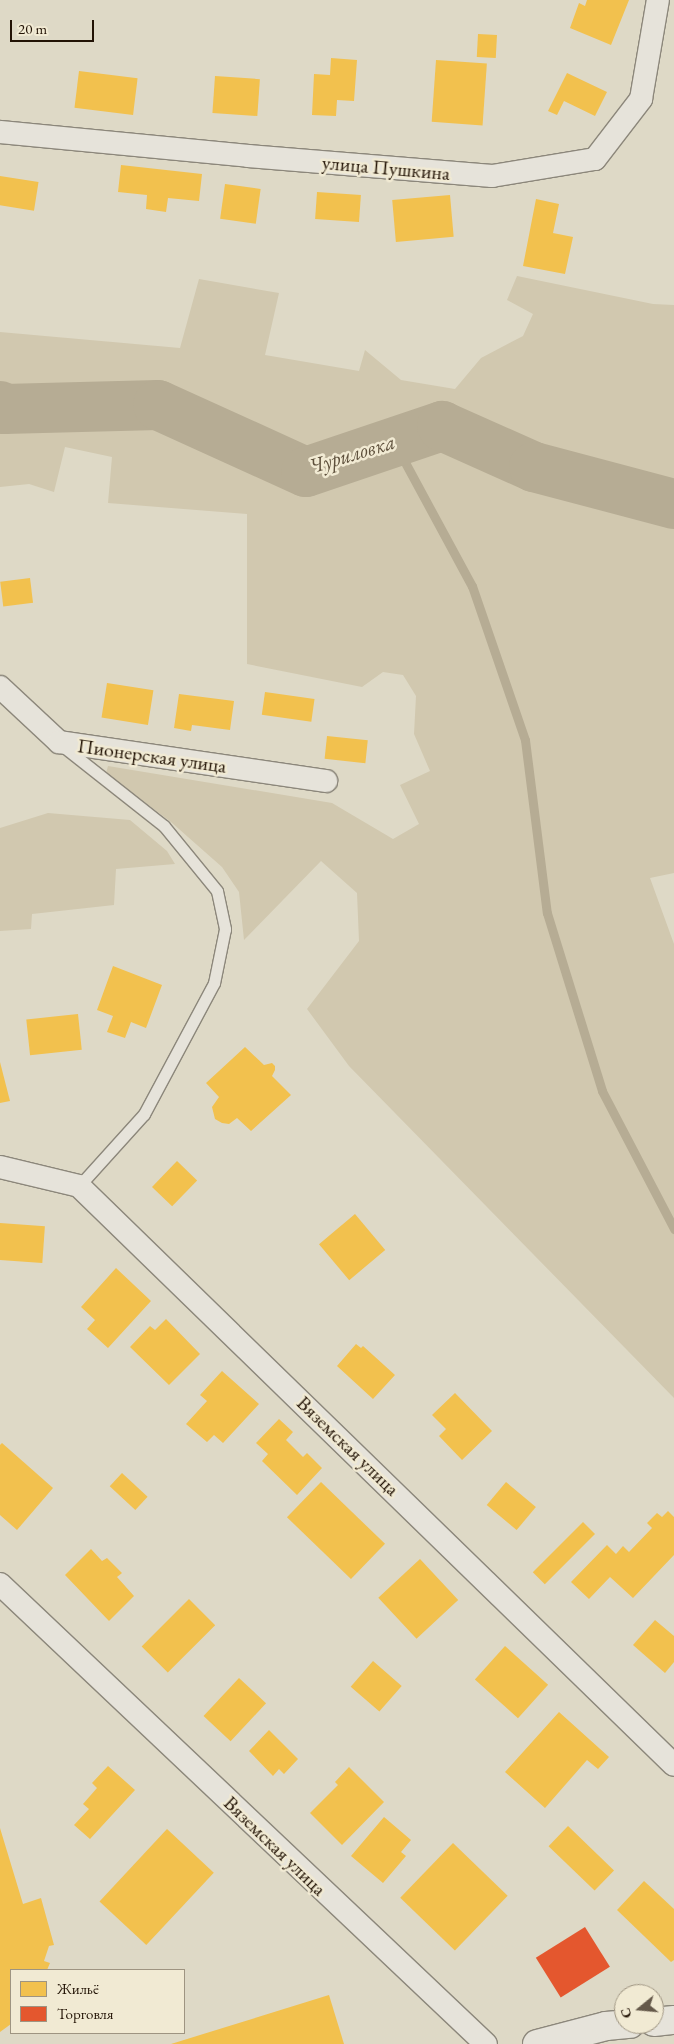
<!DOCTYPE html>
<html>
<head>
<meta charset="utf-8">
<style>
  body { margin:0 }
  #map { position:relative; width:674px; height:2044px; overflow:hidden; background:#ded9c6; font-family:"EB Garamond",serif }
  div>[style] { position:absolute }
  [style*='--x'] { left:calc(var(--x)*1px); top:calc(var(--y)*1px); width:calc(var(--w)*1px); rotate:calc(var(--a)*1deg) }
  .green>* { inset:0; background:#d1c8af }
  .homes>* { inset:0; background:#f2c14e; transform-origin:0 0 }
  .shops>* { inset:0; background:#e4572e; transform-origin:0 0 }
  .stream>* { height:9px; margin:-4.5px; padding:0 4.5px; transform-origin:4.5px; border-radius:4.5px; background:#b6ac94 }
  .river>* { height:50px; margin:-25px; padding:0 25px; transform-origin:25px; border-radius:25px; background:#b6ac94 }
  .roads { filter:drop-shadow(1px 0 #8c877b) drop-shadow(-1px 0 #8c877b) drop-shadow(0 1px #8c877b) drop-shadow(0 -1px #8c877b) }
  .service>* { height:11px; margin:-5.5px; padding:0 5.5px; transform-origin:5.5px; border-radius:5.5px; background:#e6e3da }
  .minor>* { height:22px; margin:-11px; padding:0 11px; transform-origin:11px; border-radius:11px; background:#e6e3da }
  .tertiary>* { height:28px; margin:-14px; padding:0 14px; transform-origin:14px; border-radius:14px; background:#e6e3da }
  span { translate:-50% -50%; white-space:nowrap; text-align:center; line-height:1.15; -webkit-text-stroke:5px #f1ead3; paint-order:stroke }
  .street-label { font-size:20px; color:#221305 }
  .water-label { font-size:21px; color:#5d4f3b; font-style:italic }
  .legend { position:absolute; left:10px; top:1969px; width:175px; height:65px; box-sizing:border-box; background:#f1ead3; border:1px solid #9e9481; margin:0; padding:6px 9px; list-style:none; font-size:15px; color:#221305 }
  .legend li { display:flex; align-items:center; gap:10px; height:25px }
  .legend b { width:25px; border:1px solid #9e9481 }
  .north { position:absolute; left:614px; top:1984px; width:50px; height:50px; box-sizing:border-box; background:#f1ead3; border:1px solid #9e9481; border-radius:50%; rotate:253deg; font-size:14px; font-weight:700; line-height:20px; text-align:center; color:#221305 }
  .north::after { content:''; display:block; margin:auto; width:18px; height:22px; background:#645849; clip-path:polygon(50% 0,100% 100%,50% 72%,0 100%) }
  .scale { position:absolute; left:10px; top:20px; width:84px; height:22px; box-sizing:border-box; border:2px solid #221305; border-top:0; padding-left:6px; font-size:15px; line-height:18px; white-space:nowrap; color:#221305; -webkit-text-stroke:4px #f1ead3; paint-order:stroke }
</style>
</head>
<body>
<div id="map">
  <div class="green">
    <i style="clip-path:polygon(517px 276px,653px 304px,674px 305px,674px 873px,650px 878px,674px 944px,674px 1398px,349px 1066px,307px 1009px,359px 941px,357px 893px,321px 861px,244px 940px,239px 892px,222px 867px,171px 822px,106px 773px,108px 766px,332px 803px,393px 839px,419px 824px,400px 785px,430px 771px,414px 734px,416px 696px,403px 675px,383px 672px,362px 687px,247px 664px,247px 514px,108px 503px,112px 457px,65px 447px,54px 492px,29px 484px,0 487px,0 332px,180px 348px,199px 279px,279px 293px,265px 355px,359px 371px,365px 350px,401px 380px,455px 389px,481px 358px,523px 336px,533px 314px,507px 300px)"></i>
    <i style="clip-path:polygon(48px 813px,130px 820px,167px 851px,175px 864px,116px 869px,114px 905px,32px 914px,31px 929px,0 931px,0 828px)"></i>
  </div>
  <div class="homes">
    <i style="clip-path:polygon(587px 0,629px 0,611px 45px,570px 28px,579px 3px,585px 6px)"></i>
    <i style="left:478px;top:34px;width:19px;height:23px;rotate:3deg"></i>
    <i style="clip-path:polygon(331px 58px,357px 60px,354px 101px,337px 100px,336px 116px,312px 115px,314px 74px,330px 75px)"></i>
    <i style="left:436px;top:60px;width:51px;height:62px;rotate:4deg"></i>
    <i style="left:79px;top:71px;width:59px;height:37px;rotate:7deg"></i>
    <i style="clip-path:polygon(567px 73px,607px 92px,595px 116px,564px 101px,557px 115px,548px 111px)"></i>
    <i style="left:215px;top:76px;width:45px;height:37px;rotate:4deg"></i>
    <i style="clip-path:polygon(121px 165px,202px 174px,199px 201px,168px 198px,166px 212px,146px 209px,147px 195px,118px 192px)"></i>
    <i style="left:0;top:176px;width:39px;height:29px;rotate:9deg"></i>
    <i style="left:225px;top:184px;width:36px;height:35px;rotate:8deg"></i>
    <i style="left:317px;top:192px;width:44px;height:27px;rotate:4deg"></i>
    <i style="left:450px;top:195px;width:42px;height:58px;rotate:85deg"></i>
    <i style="clip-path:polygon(536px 199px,559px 204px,553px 233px,573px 237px,565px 274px,523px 266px)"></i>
    <i style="left:30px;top:578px;width:25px;height:30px;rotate:83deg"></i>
    <i style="left:107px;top:683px;width:47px;height:35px;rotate:9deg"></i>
    <i style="left:265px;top:692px;width:50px;height:23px;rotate:8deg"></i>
    <i style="clip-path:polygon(179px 694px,234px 701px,230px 730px,192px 725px,191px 731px,174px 728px)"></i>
    <i style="left:327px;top:736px;width:41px;height:23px;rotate:6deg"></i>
    <i style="clip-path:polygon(113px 966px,162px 985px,146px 1028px,131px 1022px,125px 1038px,107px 1032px,113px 1016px,97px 1010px)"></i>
    <i style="left:78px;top:1014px;width:36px;height:52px;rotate:84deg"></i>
    <i style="clip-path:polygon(245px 1047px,264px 1065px,272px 1063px,275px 1066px,275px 1070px,272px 1076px,291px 1095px,251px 1131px,237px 1118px,229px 1124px,222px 1123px,215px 1119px,212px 1107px,219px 1097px,206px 1083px)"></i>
    <i style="clip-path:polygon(0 1062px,10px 1101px,0 1103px)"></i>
    <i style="left:177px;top:1161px;width:28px;height:36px;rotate:44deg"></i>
    <i style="left:355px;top:1214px;width:47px;height:47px;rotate:50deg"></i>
    <i style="left:0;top:1223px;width:45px;height:37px;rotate:4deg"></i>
    <i style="clip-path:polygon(116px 1268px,151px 1301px,108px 1348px,87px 1329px,95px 1320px,81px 1307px)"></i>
    <i style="clip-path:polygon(166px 1319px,200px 1354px,169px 1385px,130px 1347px,150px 1326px,155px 1330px)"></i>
    <i style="clip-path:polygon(356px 1344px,361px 1348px,363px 1346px,395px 1375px,373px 1399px,337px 1366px)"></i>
    <i style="clip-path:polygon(222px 1371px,259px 1404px,223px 1443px,214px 1435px,207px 1442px,186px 1424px,207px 1401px,200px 1395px)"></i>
    <i style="clip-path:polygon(455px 1393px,492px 1431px,462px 1460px,439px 1436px,446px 1429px,432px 1415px)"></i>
    <i style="clip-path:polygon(279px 1419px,293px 1432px,286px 1440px,303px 1457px,307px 1453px,322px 1468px,297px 1495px,262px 1461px,268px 1454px,256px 1443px)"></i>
    <i style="clip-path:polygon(2px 1443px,53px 1488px,17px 1530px,0 1515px,0 1445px)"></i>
    <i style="left:122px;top:1473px;width:35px;height:18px;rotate:43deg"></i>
    <i style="left:321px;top:1482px;width:89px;height:49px;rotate:44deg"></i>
    <i style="left:506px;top:1482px;width:39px;height:30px;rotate:40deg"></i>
    <i style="clip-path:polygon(668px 1511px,674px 1517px,674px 1555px,633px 1598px,610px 1577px,589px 1599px,571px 1582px,607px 1545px,616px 1554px,623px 1546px,629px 1552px,652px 1528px,647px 1523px,657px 1513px,662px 1517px)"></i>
    <i style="left:583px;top:1522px;width:17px;height:71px;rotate:45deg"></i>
    <i style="clip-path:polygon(91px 1549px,102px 1561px,107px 1558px,122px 1573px,117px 1577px,134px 1596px,109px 1621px,65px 1575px)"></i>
    <i style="left:420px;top:1559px;width:56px;height:57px;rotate:47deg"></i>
    <i style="left:189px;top:1599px;width:37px;height:67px;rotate:45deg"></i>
    <i style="clip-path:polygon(655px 1620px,674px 1636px,674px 1662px,665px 1673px,633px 1645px)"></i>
    <i style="left:505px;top:1646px;width:58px;height:45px;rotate:42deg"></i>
    <i style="left:373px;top:1661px;width:38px;height:34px;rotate:41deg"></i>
    <i style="left:239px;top:1678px;width:37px;height:52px;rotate:43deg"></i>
    <i style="clip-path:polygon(559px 1712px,609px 1757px,598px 1769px,587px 1760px,545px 1808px,505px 1772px)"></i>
    <i style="clip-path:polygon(269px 1730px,298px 1759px,284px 1774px,279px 1769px,273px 1776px,249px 1751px)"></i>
    <i style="clip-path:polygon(108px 1766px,135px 1790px,90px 1839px,74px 1825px,89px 1809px,83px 1804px,97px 1788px,92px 1783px)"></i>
    <i style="clip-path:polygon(349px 1767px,384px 1802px,342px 1845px,310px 1813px,338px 1785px,335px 1782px)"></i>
    <i style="clip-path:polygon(384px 1817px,411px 1840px,401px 1852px,406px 1856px,383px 1883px,351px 1856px)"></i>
    <i style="left:568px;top:1826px;width:64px;height:28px;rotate:44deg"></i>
    <i style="clip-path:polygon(0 1828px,23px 1904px,41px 1898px,54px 1945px,49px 1946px,44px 1961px,50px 1963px,47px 1970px,11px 1970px,11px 2024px,0 2032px)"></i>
    <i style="left:167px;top:1829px;width:64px;height:99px;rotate:43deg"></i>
    <i style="left:453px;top:1843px;width:76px;height:76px;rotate:44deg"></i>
    <i style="clip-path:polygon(644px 1881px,674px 1909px,674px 1960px,671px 1962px,617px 1910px)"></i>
    <i style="clip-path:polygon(329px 1995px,344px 2044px,171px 2044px)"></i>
  </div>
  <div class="shops">
    <i style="left:585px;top:1927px;width:47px;height:58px;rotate:58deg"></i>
  </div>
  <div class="stream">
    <i style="--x:394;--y:442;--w:164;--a:61.6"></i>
    <i style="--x:472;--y:586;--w:163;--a:71"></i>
    <i style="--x:525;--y:740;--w:174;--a:82.8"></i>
    <i style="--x:547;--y:913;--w:186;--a:72.8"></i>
    <i style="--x:602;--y:1091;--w:156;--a:62.4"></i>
  </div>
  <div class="river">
    <i style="--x:0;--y:406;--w:5;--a:37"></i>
    <i style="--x:4;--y:409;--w:154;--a:-1.5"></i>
    <i style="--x:158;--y:405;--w:162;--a:24.4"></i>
    <i style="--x:306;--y:472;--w:144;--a:-18.7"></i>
    <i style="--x:442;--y:426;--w:101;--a:24"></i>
    <i style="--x:534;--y:467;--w:145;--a:14.8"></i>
  </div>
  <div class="roads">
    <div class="service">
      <i style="--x:64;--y:747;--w:127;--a:38.3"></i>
      <i style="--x:164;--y:826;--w:84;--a:50.8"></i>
      <i style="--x:217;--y:891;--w:39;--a:78"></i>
      <i style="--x:225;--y:929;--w:55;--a:101.5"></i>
      <i style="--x:214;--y:983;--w:149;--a:118.1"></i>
      <i style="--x:144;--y:1114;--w:97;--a:132.1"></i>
    </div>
    <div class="minor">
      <i style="--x:0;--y:132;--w:249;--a:5.5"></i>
      <i style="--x:248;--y:156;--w:245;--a:4.7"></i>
      <i style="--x:492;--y:176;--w:104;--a:-9.4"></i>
      <i style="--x:595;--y:159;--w:76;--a:-52.5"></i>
      <i style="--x:641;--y:99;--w:100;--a:-80.3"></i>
      <i style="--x:0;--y:687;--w:81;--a:43"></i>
      <i style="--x:59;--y:742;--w:270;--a:8.3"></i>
      <i style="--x:0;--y:1167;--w:81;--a:13.5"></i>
      <i style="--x:79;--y:1186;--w:830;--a:44.22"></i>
      <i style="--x:0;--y:1584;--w:669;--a:43.43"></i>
    </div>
    <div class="tertiary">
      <i style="--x:654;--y:2022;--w:20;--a:-6"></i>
      <i style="--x:537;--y:2044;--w:71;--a:-14.6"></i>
      <i style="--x:606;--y:2026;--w:24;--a:-5"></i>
    </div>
  </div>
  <div class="street-label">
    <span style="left:386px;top:168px;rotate:5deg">улица Пушкина</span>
    <span style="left:152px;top:756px;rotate:8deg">Пионерская улица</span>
    <span style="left:348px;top:1446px;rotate:44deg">Вяземская улица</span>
    <span style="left:275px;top:1846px;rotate:44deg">Вяземская улица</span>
  </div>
  <div class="water-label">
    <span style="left:352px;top:454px;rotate:-17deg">Чуриловка</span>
  </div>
  <ul class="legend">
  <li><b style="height:14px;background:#f2c14e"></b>Жильё</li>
  <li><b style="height:14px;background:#e4572e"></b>Торговля</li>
  </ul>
  <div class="north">С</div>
  <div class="scale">20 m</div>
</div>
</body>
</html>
